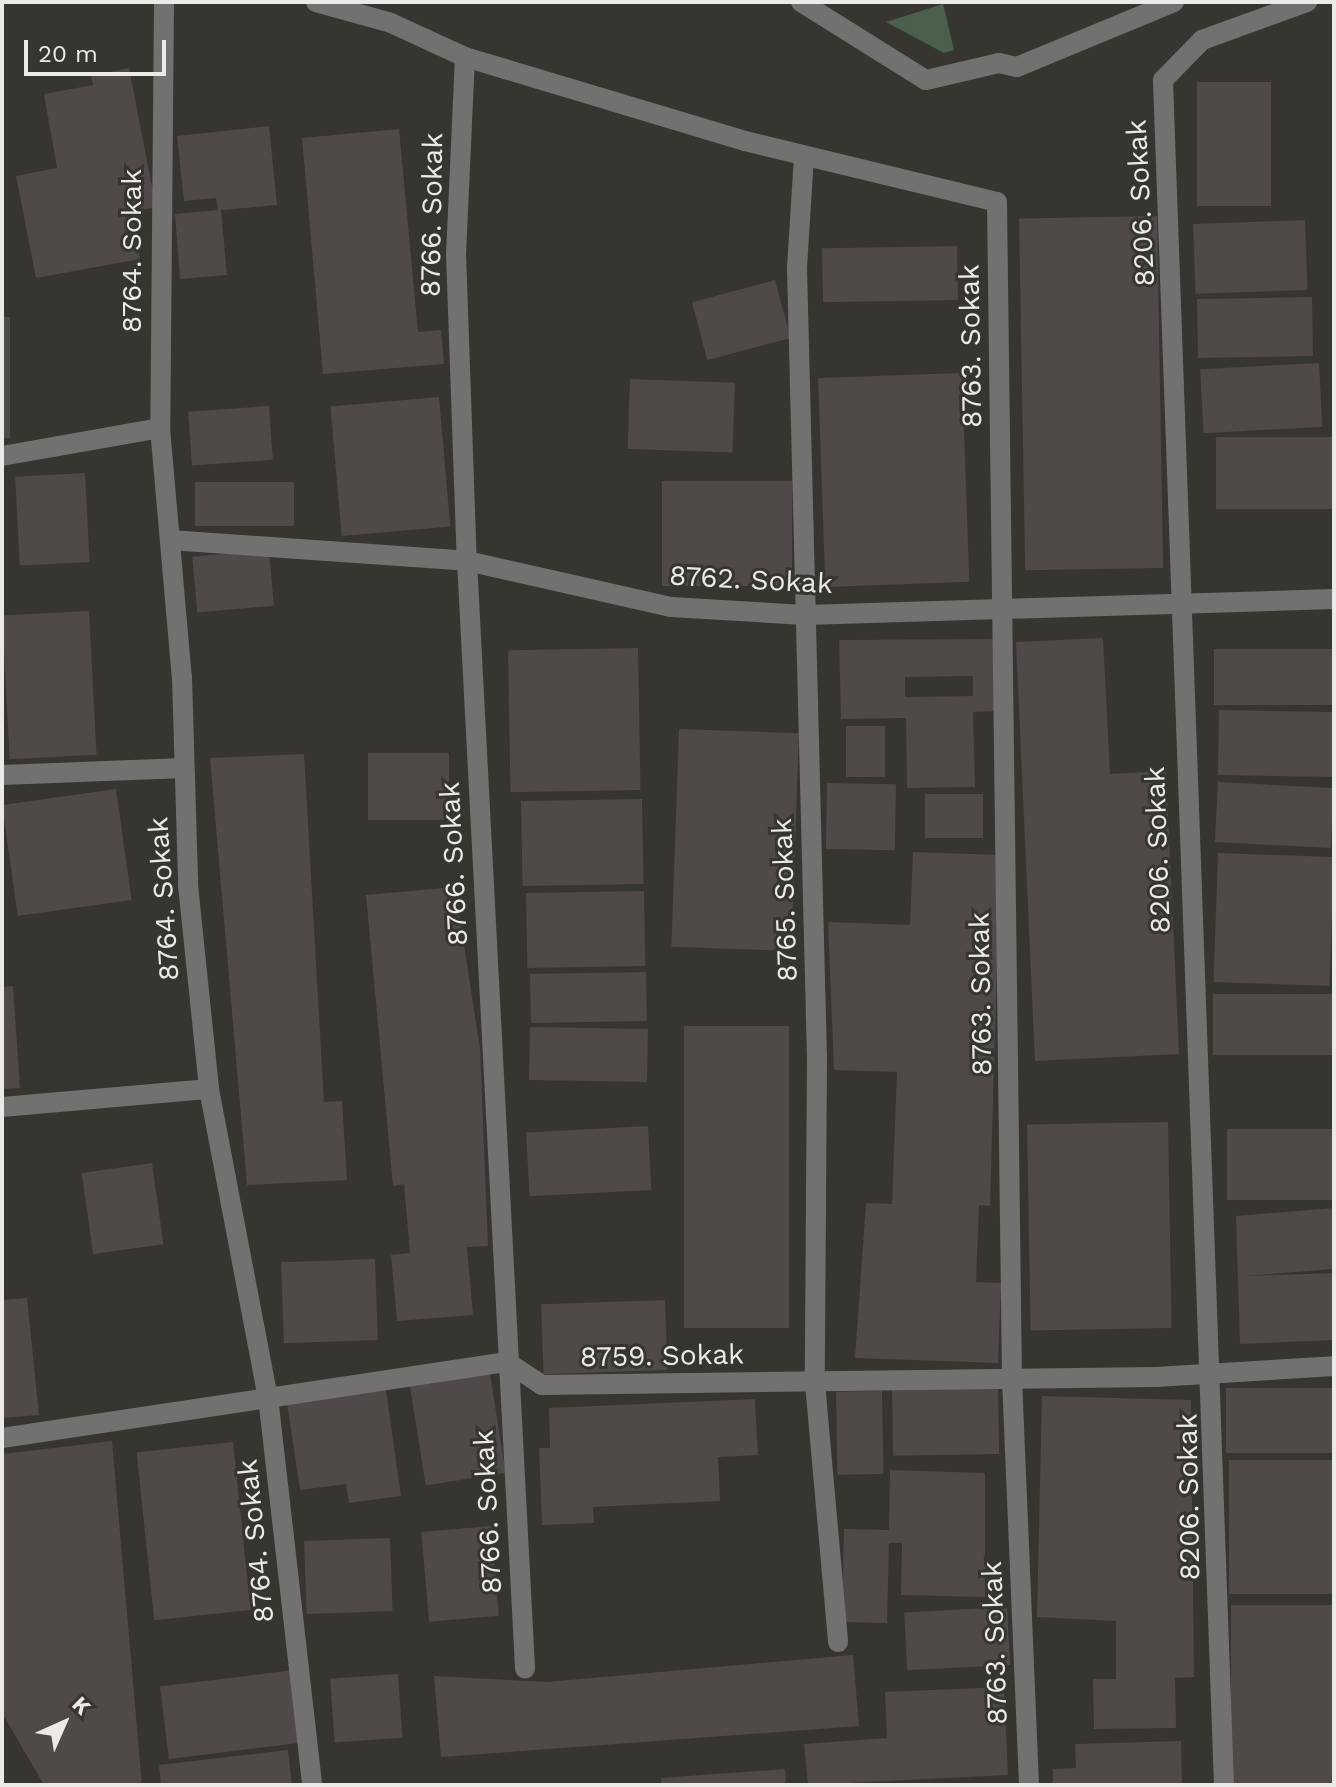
<!DOCTYPE html>
<html>
<head>
<meta charset="utf-8">
<style>
  body { margin:0 }
  #map { position:relative; width:1336px; height:1787px; overflow:hidden; background:#363530; font-family:"Work Sans",sans-serif }
  div>[style] { position:absolute }
  [style*='--x'] { left:calc(var(--x)*1px); top:calc(var(--y)*1px); width:calc(var(--w)*1px); rotate:calc(var(--a)*1deg) }
  .green>* { inset:0; background:#4b604b }
  .building>* { inset:0; background:#4f4948; transform-origin:0 0 }
  .service>* { height:20px; margin:-10px; padding:0 10px; transform-origin:10px; border-radius:10px; background:#737070 }
  .minor>* { height:20px; margin:-10px; padding:0 10px; transform-origin:10px; border-radius:10px; background:#737070 }
  span { translate:-50% -50%; white-space:nowrap; text-align:center; line-height:1.15; -webkit-text-stroke:6px #363530; paint-order:stroke }
  .street-label { font-size:28px; color:#ebeae7 }
  .frame { position:absolute; inset:0; border:4px solid #ebeae7; pointer-events:none }
  .north { position:absolute; left:24px; top:1683px; width:80px; height:80px; -webkit-text-stroke:6px #363530; paint-order:stroke; rotate:45deg; font-size:22px; font-weight:700; line-height:32px; text-align:center; color:#ebeae7 }
  .north::after { content:''; display:block; margin:auto; width:28px; height:36px; background:#ebeae7; clip-path:polygon(50% 0,100% 100%,50% 72%,0 100%) }
  .scale { position:absolute; left:24px; top:40px; width:142px; height:36px; box-sizing:border-box; border:4px solid #ebeae7; border-top:0; padding-left:10px; font-size:24px; line-height:28px; white-space:nowrap; color:#ebeae7; -webkit-text-stroke:6px #363530; paint-order:stroke }
</style>
</head>
<body>
<div id="map">
  <div class="green">
    <i style="clip-path:polygon(943px 4px,954px 50px,944px 53px,886px 22px)"></i>
  </div>
  <div class="building">
    <i style="clip-path:polygon(129px 68px,156px 207px,132px 212px,140px 259px,36px 278px,16px 176px,57px 168px,44px 94px,93px 85px,91px 76px)"></i>
    <i style="left:1271px;top:82px;width:124px;height:74px;rotate:90deg"></i>
    <i style="clip-path:polygon(269px 126px,277px 205px,221px 210px,227px 275px,180px 279px,175px 214px,218px 210px,216px 198px,184px 201px,177px 136px)"></i>
    <i style="clip-path:polygon(399px 129px,418px 332px,441px 330px,444px 364px,323px 374px,302px 138px)"></i>
    <i style="left:1157px;top:216px;width:352px;height:138px;rotate:89deg"></i>
    <i style="left:1305px;top:220px;width:70px;height:112px;rotate:88deg"></i>
    <i style="left:957px;top:246px;width:54px;height:135px;rotate:89deg"></i>
    <i style="left:775px;top:280px;width:60px;height:86px;rotate:75deg"></i>
    <i style="left:1312px;top:297px;width:59px;height:115px;rotate:89deg"></i>
    <i style="left:2px;top:317px;width:8px;height:121px"></i>
    <i style="left:1319px;top:363px;width:64px;height:119px;rotate:87deg"></i>
    <i style="left:962px;top:373px;width:209px;height:144px;rotate:88deg"></i>
    <i style="left:630px;top:379px;width:105px;height:70px;rotate:2deg"></i>
    <i style="left:439px;top:397px;width:130px;height:109px;rotate:85deg"></i>
    <i style="left:269px;top:406px;width:54px;height:81px;rotate:86deg"></i>
    <i style="left:1334px;top:437px;width:72px;height:118px;rotate:90deg"></i>
    <i style="left:85px;top:473px;width:89px;height:70px;rotate:87deg"></i>
    <i style="left:662px;top:481px;width:130px;height:105px"></i>
    <i style="left:294px;top:482px;width:44px;height:99px;rotate:90deg"></i>
    <i style="left:269px;top:550px;width:56px;height:77px;rotate:85deg"></i>
    <i style="left:89px;top:611px;width:144px;height:87px;rotate:87deg"></i>
    <i style="clip-path:polygon(1103px 638px,1110px 774px,1166px 771px,1179px 1054px,1035px 1061px,1016px 642px)"></i>
    <i style="clip-path:polygon(evenodd,996px 639px,998px 711px,973px 712px,975px 787px,907px 788px,906px 718px,841px 719px,839px 640px,996px 639px,973px 676px,973px 696px,905px 697px,905px 677px,973px 676px)"></i>
    <i style="left:638px;top:648px;width:142px;height:130px;rotate:89deg"></i>
    <i style="left:1214px;top:649px;width:120px;height:56px"></i>
    <i style="left:1219px;top:710px;width:115px;height:65px;rotate:1deg"></i>
    <i style="left:846px;top:726px;width:39px;height:51px"></i>
    <i style="left:679px;top:729px;width:120px;height:218px;rotate:2deg"></i>
    <i style="left:368px;top:753px;width:81px;height:67px"></i>
    <i style="clip-path:polygon(304px 754px,324px 1102px,342px 1101px,347px 1180px,247px 1185px,210px 758px)"></i>
    <i style="left:1218px;top:782px;width:116px;height:60px;rotate:3deg"></i>
    <i style="left:827px;top:783px;width:69px;height:66px;rotate:1deg"></i>
    <i style="left:116px;top:789px;width:112px;height:115px;rotate:82deg"></i>
    <i style="left:983px;top:794px;width:44px;height:58px;rotate:90deg"></i>
    <i style="left:642px;top:799px;width:85px;height:121px;rotate:89deg"></i>
    <i style="clip-path:polygon(913px 852px,1000px 855px,990px 1206px,979px 1205px,976px 1282px,1001px 1283px,998px 1363px,855px 1358px,866px 1203px,892px 1204px,897px 1072px,834px 1070px,828px 922px,910px 925px)"></i>
    <i style="left:1218px;top:853px;width:116px;height:129px;rotate:2deg"></i>
    <i style="clip-path:polygon(455px 887px,480px 1048px,488px 1246px,467px 1247px,473px 1315px,397px 1321px,391px 1255px,410px 1253px,404px 1184px,393px 1186px,366px 895px)"></i>
    <i style="left:644px;top:891px;width:75px;height:118px;rotate:89deg"></i>
    <i style="left:646px;top:972px;width:49px;height:116px;rotate:89deg"></i>
    <i style="clip-path:polygon(13px 986px,20px 1088px,2px 1089px,2px 987px)"></i>
    <i style="left:1334px;top:994px;width:61px;height:121px;rotate:90deg"></i>
    <i style="left:684px;top:1026px;width:105px;height:302px"></i>
    <i style="left:530px;top:1027px;width:118px;height:53px;rotate:1deg"></i>
    <i style="left:1168px;top:1122px;width:206px;height:141px;rotate:89deg"></i>
    <i style="left:648px;top:1126px;width:64px;height:122px;rotate:87deg"></i>
    <i style="left:1334px;top:1129px;width:71px;height:107px;rotate:90deg"></i>
    <i style="left:152px;top:1163px;width:82px;height:71px;rotate:82deg"></i>
    <i style="clip-path:polygon(1334px 1208px,1334px 1269px,1245px 1276px,1334px 1273px,1334px 1340px,1240px 1344px,1236px 1216px)"></i>
    <i style="left:375px;top:1259px;width:81px;height:94px;rotate:88deg"></i>
    <i style="clip-path:polygon(27px 1298px,39px 1415px,2px 1418px,2px 1300px)"></i>
    <i style="left:665px;top:1300px;width:70px;height:124px;rotate:88deg"></i>
    <i style="left:490px;top:1374px;width:100px;height:81px;rotate:81deg"></i>
    <i style="left:998px;top:1388px;width:66px;height:106px;rotate:89deg"></i>
    <i style="left:1226px;top:1388px;width:108px;height:65px"></i>
    <i style="clip-path:polygon(386px 1390px,401px 1496px,349px 1503px,346px 1484px,300px 1490px,287px 1403px)"></i>
    <i style="left:882px;top:1391px;width:83px;height:46px;rotate:89deg"></i>
    <i style="clip-path:polygon(1042px 1396px,1191px 1400px,1194px 1677px,1175px 1678px,1176px 1728px,1094px 1729px,1093px 1679px,1116px 1679px,1116px 1621px,1037px 1617px)"></i>
    <i style="clip-path:polygon(755px 1399px,758px 1455px,718px 1457px,720px 1501px,593px 1507px,594px 1523px,542px 1525px,539px 1448px,550px 1448px,549px 1408px)"></i>
    <i style="clip-path:polygon(112px 1441px,142px 1785px,44px 1785px,2px 1713px,2px 1454px)"></i>
    <i style="left:233px;top:1442px;width:169px;height:97px;rotate:84deg"></i>
    <i style="left:1334px;top:1460px;width:134px;height:105px;rotate:90deg"></i>
    <i style="clip-path:polygon(890px 1470px,985px 1473px,985px 1597px,901px 1595px,902px 1543px,889px 1543px,887px 1623px,842px 1622px,844px 1529px,889px 1530px)"></i>
    <i style="left:491px;top:1526px;width:90px;height:70px;rotate:85deg"></i>
    <i style="left:390px;top:1538px;width:73px;height:86px;rotate:88deg"></i>
    <i style="left:1334px;top:1605px;width:180px;height:103px;rotate:90deg"></i>
    <i style="left:1007px;top:1607px;width:58px;height:103px;rotate:87deg"></i>
    <i style="clip-path:polygon(853px 1655px,859px 1726px,441px 1757px,434px 1676px,547px 1682px)"></i>
    <i style="left:294px;top:1670px;width:73px;height:135px;rotate:83deg"></i>
    <i style="left:398px;top:1674px;width:64px;height:68px;rotate:86deg"></i>
    <i style="clip-path:polygon(1004px 1687px,1008px 1775px,808px 1785px,804px 1744px,887px 1738px,885px 1692px)"></i>
    <i style="clip-path:polygon(1181px 1741px,1182px 1785px,1053px 1785px,1053px 1769px,1076px 1768px,1075px 1744px)"></i>
    <i style="clip-path:polygon(288px 1750px,292px 1785px,161px 1785px,159px 1765px)"></i>
    <i style="clip-path:polygon(785px 1769px,786px 1785px,662px 1785px,661px 1778px)"></i>
  </div>
  <div class="service">
    <i style="--x:316;--y:2;--w:78;--a:15.6"></i>
    <i style="--x:391;--y:23;--w:81;--a:24.7"></i>
    <i style="--x:465;--y:57;--w:292;--a:16.7"></i>
    <i style="--x:745;--y:141;--w:259;--a:13.6"></i>
    <i style="--x:801;--y:2;--w:147;--a:32"></i>
    <i style="--x:926;--y:80;--w:75;--a:-13.1"></i>
    <i style="--x:999;--y:63;--w:18;--a:13"></i>
    <i style="--x:1017;--y:67;--w:170;--a:-22.5"></i>
  </div>
  <div class="minor">
    <i style="--x:164;--y:2;--w:426;--a:90.5"></i>
    <i style="--x:160;--y:428;--w:250;--a:85"></i>
    <i style="--x:182;--y:677;--w:208;--a:88.3"></i>
    <i style="--x:188;--y:885;--w:205;--a:84.1"></i>
    <i style="--x:209;--y:1089;--w:314;--a:79.2"></i>
    <i style="--x:268;--y:1397;--w:390;--a:83.5"></i>
    <i style="--x:465;--y:57;--w:196;--a:92.6"></i>
    <i style="--x:456;--y:253;--w:308;--a:88"></i>
    <i style="--x:467;--y:561;--w:1109;--a:87"></i>
    <i style="--x:804;--y:156;--w:112;--a:93.6"></i>
    <i style="--x:797;--y:268;--w:789;--a:88.55"></i>
    <i style="--x:817;--y:1057;--w:326;--a:90.4"></i>
    <i style="--x:815;--y:1383;--w:260;--a:84.9"></i>
    <i style="--x:997;--y:202;--w:1177;--a:89.27"></i>
    <i style="--x:1012;--y:1379;--w:406;--a:87.6"></i>
    <i style="--x:2;--y:456;--w:160;--a:-10"></i>
    <i style="--x:170;--y:540;--w:298;--a:4"></i>
    <i style="--x:467;--y:561;--w:209;--a:12.7"></i>
    <i style="--x:671;--y:607;--w:134;--a:3.4"></i>
    <i style="--x:805;--y:615;--w:529;--a:-1.73"></i>
    <i style="--x:2;--y:775;--w:182;--a:-2.2"></i>
    <i style="--x:2;--y:1107;--w:208;--a:-5"></i>
    <i style="--x:2;--y:1438;--w:511;--a:-8.56"></i>
    <i style="--x:507;--y:1362;--w:42;--a:33.3"></i>
    <i style="--x:542;--y:1385;--w:614;--a:-0.75"></i>
    <i style="--x:1156;--y:1377;--w:178;--a:-3.5"></i>
    <i style="--x:1224;--y:1785;--w:1706;--a:-92.05"></i>
    <i style="--x:1163;--y:80;--w:56;--a:-45.7"></i>
    <i style="--x:1202;--y:40;--w:112;--a:-19.9"></i>
  </div>
  <div class="street-label">
    <span style="left:1141px;top:203px;rotate:-93deg">8206. Sokak</span>
    <span style="left:432px;top:215px;rotate:-89deg">8766. Sokak</span>
    <span style="left:132px;top:251px;rotate:-90deg">8764. Sokak</span>
    <span style="left:971px;top:346px;rotate:-91deg">8763. Sokak</span>
    <span style="left:751px;top:580px;rotate:3deg">8762. Sokak</span>
    <span style="left:1158px;top:850px;rotate:-92deg">8206. Sokak</span>
    <span style="left:454px;top:864px;rotate:-93deg">8766. Sokak</span>
    <span style="left:164px;top:899px;rotate:-94deg">8764. Sokak</span>
    <span style="left:785px;top:900px;rotate:-92deg">8765. Sokak</span>
    <span style="left:981px;top:994px;rotate:-91deg">8763. Sokak</span>
    <span style="left:662px;top:1356px;rotate:-1deg">8759. Sokak</span>
    <span style="left:1189px;top:1497px;rotate:-91deg">8206. Sokak</span>
    <span style="left:488px;top:1512px;rotate:-93deg">8766. Sokak</span>
    <span style="left:256px;top:1541px;rotate:-96deg">8764. Sokak</span>
    <span style="left:995px;top:1643px;rotate:-92deg">8763. Sokak</span>
  </div>
  <div class="frame"></div>
  <div class="north">K</div>
  <div class="scale">20 m</div>
</div>
</body>
</html>
